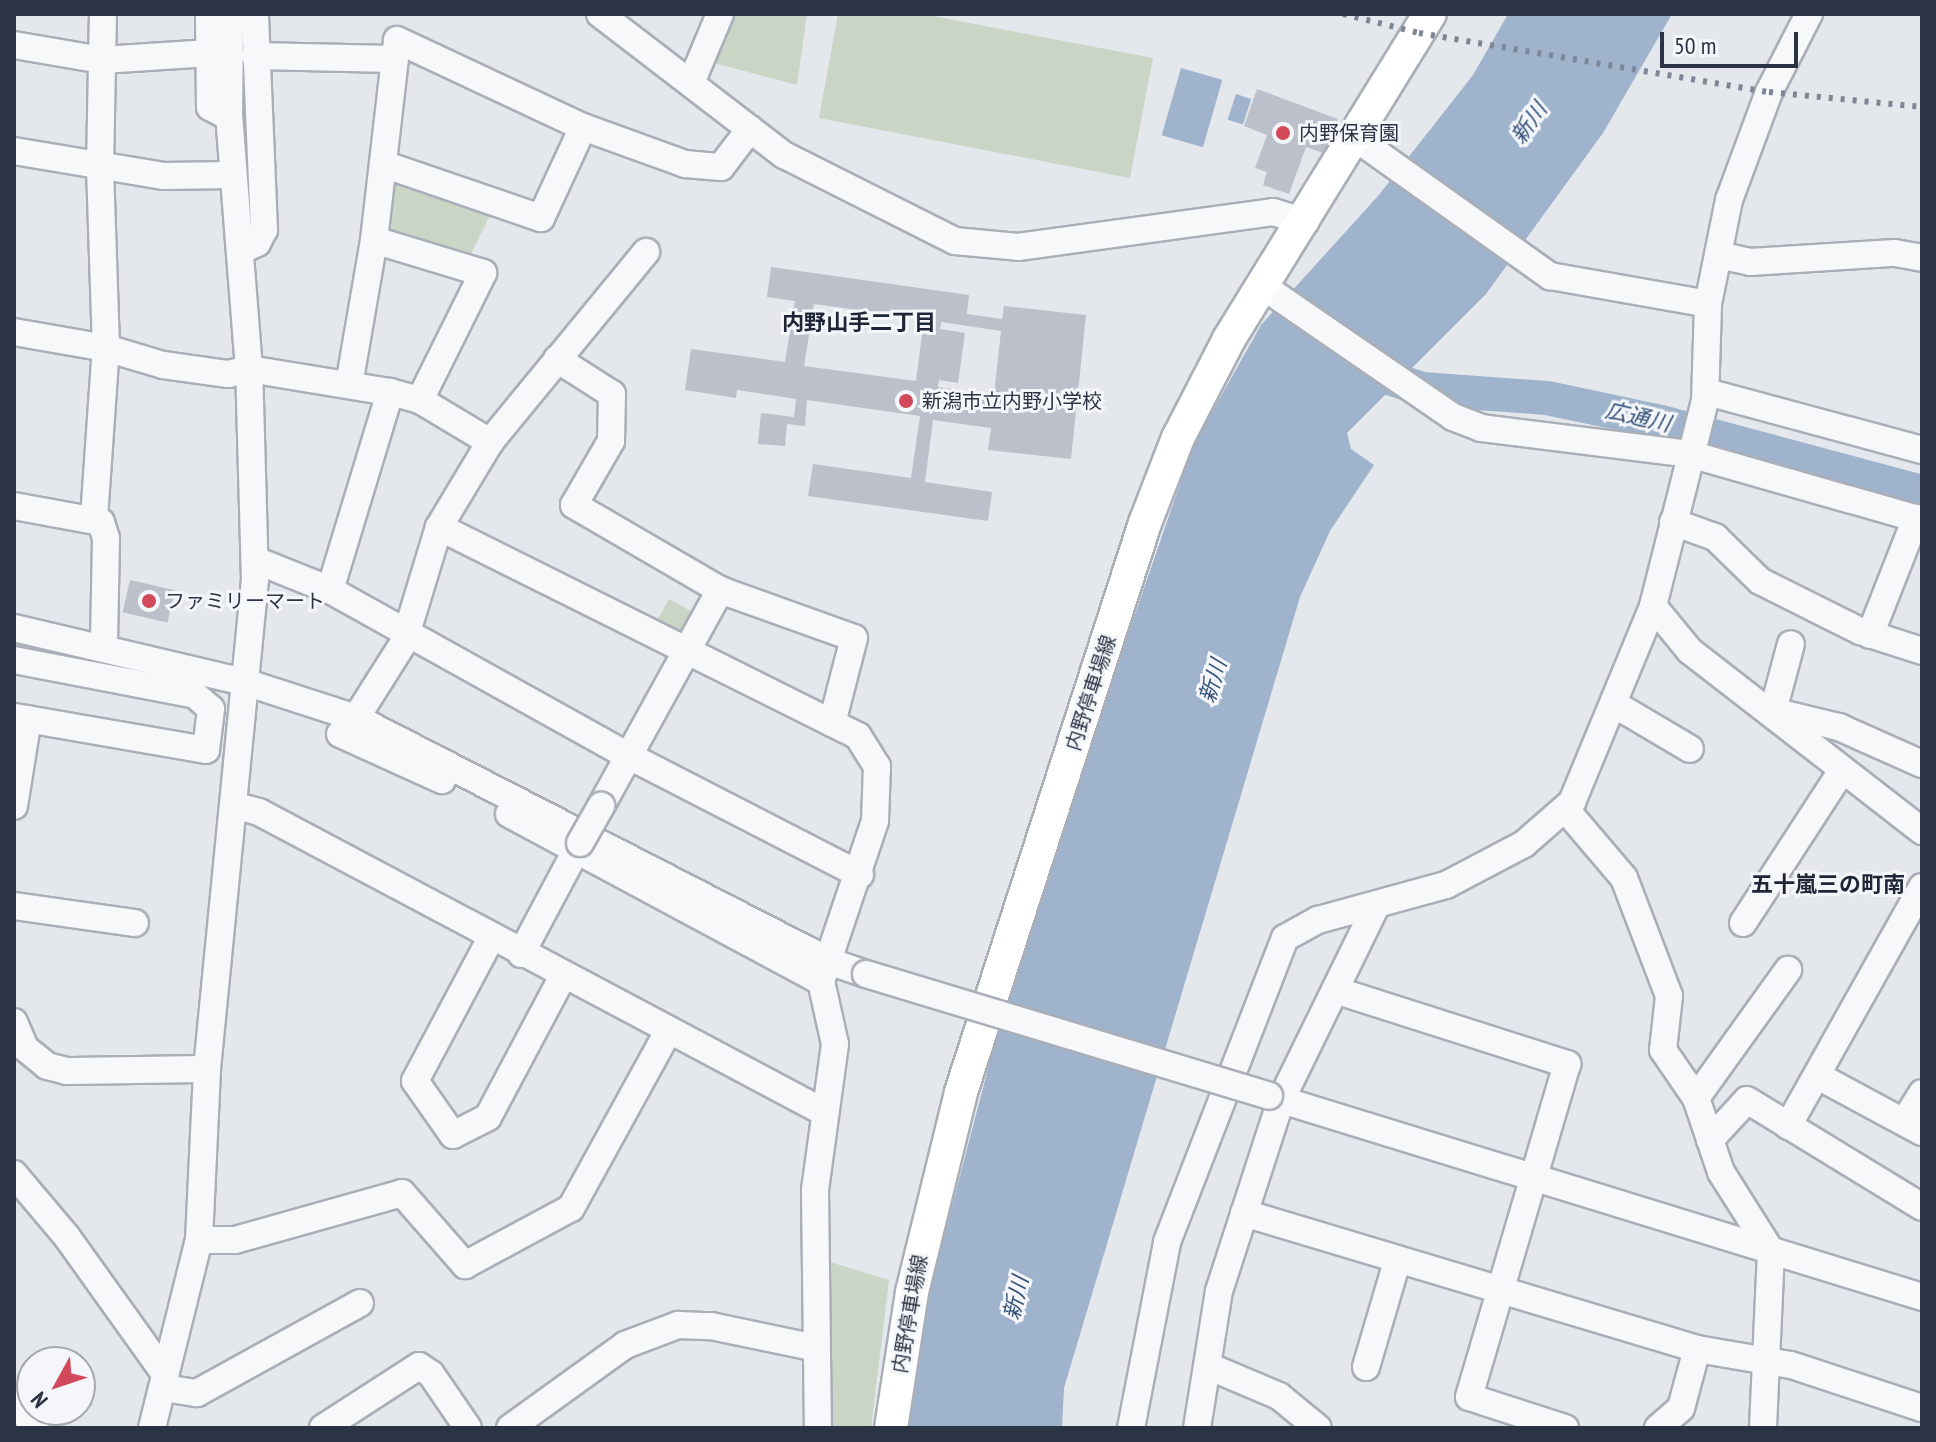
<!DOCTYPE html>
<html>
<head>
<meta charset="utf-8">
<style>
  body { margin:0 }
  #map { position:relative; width:1936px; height:1442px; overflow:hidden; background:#e4e7ec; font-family:"PT Sans Narrow","Noto Sans JP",sans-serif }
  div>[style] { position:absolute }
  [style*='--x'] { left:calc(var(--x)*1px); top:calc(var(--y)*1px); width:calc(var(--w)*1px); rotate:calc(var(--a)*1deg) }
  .green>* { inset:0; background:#c9d6c5; transform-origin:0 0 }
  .water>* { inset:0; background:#9fb4cc; transform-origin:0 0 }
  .river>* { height:34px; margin:-17px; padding:0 17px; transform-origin:17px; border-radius:17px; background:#9fb4cc }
  .building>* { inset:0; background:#bbc0ca; transform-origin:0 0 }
  .roads { filter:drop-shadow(2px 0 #a9aeb7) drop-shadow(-2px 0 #a9aeb7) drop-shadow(0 2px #a9aeb7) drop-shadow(0 -2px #a9aeb7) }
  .minor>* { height:26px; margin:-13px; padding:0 13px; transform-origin:13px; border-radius:13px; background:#f7f8fa }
  .major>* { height:32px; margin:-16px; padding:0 16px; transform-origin:16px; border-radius:16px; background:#fff }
  .rail>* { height:6px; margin-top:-3px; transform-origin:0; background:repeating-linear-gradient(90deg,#7d8696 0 4px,transparent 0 12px) }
  .bridges { filter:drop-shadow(2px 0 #a9aeb7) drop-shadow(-2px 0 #a9aeb7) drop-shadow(0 2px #a9aeb7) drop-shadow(0 -2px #a9aeb7) }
  .minor-bridge>* { height:26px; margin:-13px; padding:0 13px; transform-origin:13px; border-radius:13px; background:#f7f8fa }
  .dots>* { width:22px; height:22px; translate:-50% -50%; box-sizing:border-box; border:4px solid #f4f6f9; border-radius:50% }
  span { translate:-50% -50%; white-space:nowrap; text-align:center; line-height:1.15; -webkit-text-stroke:6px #f4f6f9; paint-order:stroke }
  .poi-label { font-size:20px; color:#2b3445 }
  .left { translate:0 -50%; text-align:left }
  .street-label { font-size:20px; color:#2b3445 }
  .water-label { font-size:22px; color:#34527a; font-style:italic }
  .neighbourhood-label { font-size:22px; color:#1d2536; font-weight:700 }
  .frame { position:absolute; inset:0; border:16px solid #2b3445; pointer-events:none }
  .north { position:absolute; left:16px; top:1346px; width:80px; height:80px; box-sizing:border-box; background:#f4f6f9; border:2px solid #a4a8b1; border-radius:50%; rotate:230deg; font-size:22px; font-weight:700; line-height:32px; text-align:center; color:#2b3445 }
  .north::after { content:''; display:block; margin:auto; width:28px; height:36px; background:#d1495b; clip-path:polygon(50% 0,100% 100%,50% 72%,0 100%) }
  .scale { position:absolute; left:1660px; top:32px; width:138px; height:36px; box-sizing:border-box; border:4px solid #2b3445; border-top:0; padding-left:10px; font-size:24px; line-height:28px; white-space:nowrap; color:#2b3445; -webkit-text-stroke:6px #f4f6f9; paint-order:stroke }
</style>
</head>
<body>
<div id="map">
  <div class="green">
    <i style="clip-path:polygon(726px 14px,807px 14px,797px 85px,707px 61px)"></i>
    <i style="clip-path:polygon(838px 14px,922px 14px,1153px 58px,1130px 178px,819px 118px)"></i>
    <i style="clip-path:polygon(388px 173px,494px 207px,468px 260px,381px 234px)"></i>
    <i style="left:669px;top:599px;width:33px;height:27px;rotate:29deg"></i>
    <i style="clip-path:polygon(820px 1259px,889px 1280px,871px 1428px,821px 1428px)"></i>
  </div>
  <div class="water">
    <i style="clip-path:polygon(1508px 14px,1672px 14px,1603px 133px,1486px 294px,1347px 433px,1351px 449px,1374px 465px,1330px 531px,1300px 597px,1064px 1388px,1062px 1428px,894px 1428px,1018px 954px,1193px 446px,1261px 325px,1378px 196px,1473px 75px)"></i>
    <i style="left:1181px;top:68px;width:43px;height:70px;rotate:16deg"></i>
    <i style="left:1236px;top:94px;width:16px;height:27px;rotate:18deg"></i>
  </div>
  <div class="river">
    <i style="--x:1392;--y:379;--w:32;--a:18"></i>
    <i style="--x:1422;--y:389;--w:125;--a:4.1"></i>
    <i style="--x:1547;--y:398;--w:116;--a:11.9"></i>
    <i style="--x:1661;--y:422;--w:270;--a:15"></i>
  </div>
  <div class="building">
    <i style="clip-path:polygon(1257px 89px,1338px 119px,1326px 154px,1306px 147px,1289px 194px,1263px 185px,1267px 172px,1255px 168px,1267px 135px,1244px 126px)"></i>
    <i style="clip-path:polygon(evenodd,771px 267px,969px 295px,967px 314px,1002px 319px,1004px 306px,1086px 315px,1071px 459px,988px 450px,991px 428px,933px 420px,925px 482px,992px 492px,988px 521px,808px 496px,813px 464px,911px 478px,920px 416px,807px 400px,805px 426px,787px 424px,785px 446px,758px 444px,761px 413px,794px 417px,796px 399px,737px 390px,736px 398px,685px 390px,691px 349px,785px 362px,795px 301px,767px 297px,771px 267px,814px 304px,924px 319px,916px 381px,804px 366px,814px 304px,771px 267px,941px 322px,1001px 331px,994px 395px,938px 387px,939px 380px,958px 383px,965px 333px,940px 329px,941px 322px)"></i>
    <i style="left:130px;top:580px;width:46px;height:33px;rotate:13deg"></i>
  </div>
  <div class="roads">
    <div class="minor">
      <i style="--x:209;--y:14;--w:93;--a:89.4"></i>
      <i style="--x:210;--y:107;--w:21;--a:28"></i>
      <i style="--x:600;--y:14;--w:232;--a:37.5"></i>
      <i style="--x:784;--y:155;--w:191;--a:26.7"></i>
      <i style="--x:955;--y:241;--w:63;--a:5.4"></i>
      <i style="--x:1018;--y:247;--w:257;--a:-7.8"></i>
      <i style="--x:1273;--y:212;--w:34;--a:17"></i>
      <i style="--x:14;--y:45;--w:89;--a:9.7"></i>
      <i style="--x:102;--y:60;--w:108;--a:-3.7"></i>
      <i style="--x:255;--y:56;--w:139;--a:1.2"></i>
      <i style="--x:691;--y:83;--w:75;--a:-67.2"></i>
      <i style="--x:1357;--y:139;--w:237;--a:35.4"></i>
      <i style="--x:1550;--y:276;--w:160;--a:10"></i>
      <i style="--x:14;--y:151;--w:151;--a:9.5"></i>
      <i style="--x:163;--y:176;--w:69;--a:-0.8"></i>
      <i style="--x:383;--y:164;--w:167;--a:18.9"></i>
      <i style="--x:541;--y:218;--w:100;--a:-65.2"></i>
      <i style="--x:374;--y:240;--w:114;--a:16.8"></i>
      <i style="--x:483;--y:273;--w:142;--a:116.4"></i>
      <i style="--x:240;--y:251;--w:19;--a:-25"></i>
      <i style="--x:257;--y:243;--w:15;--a:-62"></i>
      <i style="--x:264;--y:230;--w:216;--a:-92.4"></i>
      <i style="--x:1718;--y:255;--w:33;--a:12"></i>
      <i style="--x:1750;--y:262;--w:145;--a:-3.6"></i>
      <i style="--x:1895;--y:253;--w:27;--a:10"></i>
      <i style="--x:1264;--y:287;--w:229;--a:34.5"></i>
      <i style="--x:1453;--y:417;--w:30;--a:21"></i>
      <i style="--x:1481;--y:428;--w:211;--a:7.1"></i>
      <i style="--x:1690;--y:454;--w:241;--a:15.9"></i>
      <i style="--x:14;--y:332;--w:93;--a:9.9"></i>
      <i style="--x:106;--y:348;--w:59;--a:16.6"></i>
      <i style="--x:163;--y:365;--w:66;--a:7.9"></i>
      <i style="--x:228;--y:374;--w:22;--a:-13"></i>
      <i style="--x:249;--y:369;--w:143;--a:9.3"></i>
      <i style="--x:390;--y:392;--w:31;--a:15"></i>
      <i style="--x:420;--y:400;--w:82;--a:31"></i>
      <i style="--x:557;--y:359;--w:65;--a:32.5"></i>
      <i style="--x:612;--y:394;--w:47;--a:91.2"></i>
      <i style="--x:611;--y:441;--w:74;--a:120"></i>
      <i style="--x:574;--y:505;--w:169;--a:30.2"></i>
      <i style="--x:349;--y:385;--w:147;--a:-80.2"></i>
      <i style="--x:374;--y:240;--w:201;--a:-83.4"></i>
      <i style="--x:397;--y:40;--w:205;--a:25.1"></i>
      <i style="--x:583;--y:127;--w:109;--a:19.9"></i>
      <i style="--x:685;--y:164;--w:36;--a:5"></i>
      <i style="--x:721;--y:167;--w:48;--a:-52.7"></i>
      <i style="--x:1707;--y:392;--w:223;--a:15.1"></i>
      <i style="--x:14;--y:506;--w:88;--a:10.4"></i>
      <i style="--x:101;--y:522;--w:17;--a:73"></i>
      <i style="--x:106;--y:538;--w:108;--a:91.1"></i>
      <i style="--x:94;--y:518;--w:170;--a:-86"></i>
      <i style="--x:106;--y:348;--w:180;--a:-91.9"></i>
      <i style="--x:100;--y:168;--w:154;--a:-88.9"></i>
      <i style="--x:1673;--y:522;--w:45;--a:19.7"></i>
      <i style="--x:1715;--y:537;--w:63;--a:44.4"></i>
      <i style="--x:1760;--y:581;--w:112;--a:26.6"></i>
      <i style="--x:1860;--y:631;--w:65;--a:17.9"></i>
      <i style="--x:439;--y:527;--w:468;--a:26.5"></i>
      <i style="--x:858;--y:736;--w:36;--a:58"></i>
      <i style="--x:877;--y:766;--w:55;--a:92.1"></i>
      <i style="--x:875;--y:821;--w:169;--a:108.6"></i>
      <i style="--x:821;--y:981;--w:65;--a:77.5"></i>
      <i style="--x:835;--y:1044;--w:147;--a:97.8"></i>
      <i style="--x:815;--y:1190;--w:238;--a:89.3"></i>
      <i style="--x:255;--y:560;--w:81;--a:21.8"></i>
      <i style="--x:330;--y:590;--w:340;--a:29.1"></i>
      <i style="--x:627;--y:755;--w:262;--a:27.2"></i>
      <i style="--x:330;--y:590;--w:207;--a:-73.1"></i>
      <i style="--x:1653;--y:606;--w:58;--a:50.6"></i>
      <i style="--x:1690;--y:651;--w:294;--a:37.8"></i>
      <i style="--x:14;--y:628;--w:240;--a:13.2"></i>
      <i style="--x:248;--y:683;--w:114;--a:18"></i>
      <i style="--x:356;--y:718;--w:534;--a:27.19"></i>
      <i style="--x:831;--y:962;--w:37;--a:19"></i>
      <i style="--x:1870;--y:635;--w:126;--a:-68.5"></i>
      <i style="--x:14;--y:660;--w:184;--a:10.9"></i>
      <i style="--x:195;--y:695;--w:21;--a:41"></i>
      <i style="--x:211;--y:709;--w:41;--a:97"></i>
      <i style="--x:206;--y:750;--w:195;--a:-170.2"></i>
      <i style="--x:1614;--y:704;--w:88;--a:30.6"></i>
      <i style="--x:1773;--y:711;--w:69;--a:-75"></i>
      <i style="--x:1776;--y:712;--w:65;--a:13.4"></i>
      <i style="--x:1839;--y:727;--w:91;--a:24"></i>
      <i style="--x:356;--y:718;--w:90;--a:-57.7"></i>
      <i style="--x:404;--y:642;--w:120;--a:-73.1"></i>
      <i style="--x:439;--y:527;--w:99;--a:-59"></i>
      <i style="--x:490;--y:442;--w:246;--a:-50.6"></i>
      <i style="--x:340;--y:734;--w:112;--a:24.3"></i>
      <i style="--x:233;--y:805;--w:27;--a:15"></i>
      <i style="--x:259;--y:812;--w:640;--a:27.97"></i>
      <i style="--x:14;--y:806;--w:88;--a:-80.9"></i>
      <i style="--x:601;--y:806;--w:247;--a:-61.1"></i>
      <i style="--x:720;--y:590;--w:142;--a:19.7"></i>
      <i style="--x:854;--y:638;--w:88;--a:104.5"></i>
      <i style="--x:1567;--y:811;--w:88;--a:49.6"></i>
      <i style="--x:1624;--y:878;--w:126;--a:69.1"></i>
      <i style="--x:1669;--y:996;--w:54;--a:96.3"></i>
      <i style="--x:1663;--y:1050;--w:58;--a:55.5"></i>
      <i style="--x:1696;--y:1098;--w:78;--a:71.3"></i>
      <i style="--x:1721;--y:1172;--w:93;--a:57.7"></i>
      <i style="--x:1771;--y:1251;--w:177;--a:92.6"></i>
      <i style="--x:509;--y:814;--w:354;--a:28.2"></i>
      <i style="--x:14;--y:906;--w:122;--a:8"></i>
      <i style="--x:1743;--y:923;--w:180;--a:-57"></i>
      <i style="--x:491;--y:938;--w:162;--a:118"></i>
      <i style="--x:415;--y:1081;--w:66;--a:54.9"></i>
      <i style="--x:453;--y:1135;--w:39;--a:-27"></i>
      <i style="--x:488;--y:1117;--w:160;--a:-62"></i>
      <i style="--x:521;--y:954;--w:126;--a:-62"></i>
      <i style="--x:1335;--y:990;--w:244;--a:17.7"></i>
      <i style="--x:1567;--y:1064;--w:347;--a:106.4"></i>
      <i style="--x:1469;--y:1397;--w:101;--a:17.9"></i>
      <i style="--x:14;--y:1022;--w:28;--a:67"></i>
      <i style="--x:25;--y:1048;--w:28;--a:39"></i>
      <i style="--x:47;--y:1066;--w:21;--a:14"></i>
      <i style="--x:67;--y:1071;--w:140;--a:-0.8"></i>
      <i style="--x:1818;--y:1076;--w:118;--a:28.3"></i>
      <i style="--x:1269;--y:1096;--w:683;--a:17.11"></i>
      <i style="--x:1696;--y:1098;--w:158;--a:-54.3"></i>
      <i style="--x:1904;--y:1122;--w:34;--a:-58"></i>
      <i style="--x:1788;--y:1126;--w:274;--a:-60.7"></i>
      <i style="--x:1710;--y:1140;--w:54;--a:-47.2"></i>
      <i style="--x:1747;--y:1100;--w:205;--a:31.4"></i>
      <i style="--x:14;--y:1174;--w:82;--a:49.9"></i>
      <i style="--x:67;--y:1237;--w:168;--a:54.4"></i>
      <i style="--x:1244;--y:1213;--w:473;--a:16.7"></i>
      <i style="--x:1697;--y:1349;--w:95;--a:9.7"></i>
      <i style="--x:1791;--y:1365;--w:138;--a:18.2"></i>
      <i style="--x:199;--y:1240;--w:36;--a:0"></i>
      <i style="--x:235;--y:1240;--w:173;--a:-15.7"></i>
      <i style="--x:402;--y:1193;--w:96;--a:48.8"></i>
      <i style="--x:465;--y:1265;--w:120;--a:-28.3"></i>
      <i style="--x:571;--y:1208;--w:203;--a:-61.2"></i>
      <i style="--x:1208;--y:1366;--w:77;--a:22.9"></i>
      <i style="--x:1279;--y:1396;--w:50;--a:39.4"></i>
      <i style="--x:1366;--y:1367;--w:109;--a:-73.6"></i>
      <i style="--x:164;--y:1388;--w:33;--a:9"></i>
      <i style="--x:197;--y:1393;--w:186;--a:-28.9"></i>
      <i style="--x:14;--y:1401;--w:35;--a:51"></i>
      <i style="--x:152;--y:1428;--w:194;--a:-76"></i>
      <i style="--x:199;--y:1240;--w:171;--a:-87.3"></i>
      <i style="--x:207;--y:1069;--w:491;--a:-84.4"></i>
      <i style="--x:255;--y:580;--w:211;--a:-91.6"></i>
      <i style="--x:249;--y:369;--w:253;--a:-94.5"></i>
      <i style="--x:229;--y:117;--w:103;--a:-89.4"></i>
      <i style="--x:323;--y:1428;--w:114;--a:-32.9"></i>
      <i style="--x:419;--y:1366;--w:14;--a:34"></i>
      <i style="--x:431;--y:1374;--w:65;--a:55.6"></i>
      <i style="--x:510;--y:1428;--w:142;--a:-35.8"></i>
      <i style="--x:625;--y:1345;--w:57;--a:-20.7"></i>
      <i style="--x:678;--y:1325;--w:33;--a:2"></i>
      <i style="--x:711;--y:1326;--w:107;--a:11.8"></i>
      <i style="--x:1131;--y:1428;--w:189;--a:-79"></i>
      <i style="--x:1167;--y:1242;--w:326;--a:-68.8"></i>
      <i style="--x:1285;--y:938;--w:38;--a:-29"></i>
      <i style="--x:1318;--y:920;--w:133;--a:-15.3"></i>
      <i style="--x:1446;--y:885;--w:88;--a:-27.7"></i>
      <i style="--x:1524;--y:844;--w:64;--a:-41.2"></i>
      <i style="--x:1572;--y:802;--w:212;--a:-67.5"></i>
      <i style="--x:1653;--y:606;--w:211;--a:-75.8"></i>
      <i style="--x:1705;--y:401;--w:97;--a:-88.2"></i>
      <i style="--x:1708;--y:304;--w:106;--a:-78.6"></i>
      <i style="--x:1729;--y:200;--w:115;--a:-69.7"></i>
      <i style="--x:1769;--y:92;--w:88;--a:-62.9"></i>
      <i style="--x:1197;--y:1428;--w:139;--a:-80.9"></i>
      <i style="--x:1219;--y:1291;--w:201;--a:-72"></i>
      <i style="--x:1281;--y:1100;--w:214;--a:-63.9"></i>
      <i style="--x:1658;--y:1428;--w:30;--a:-41"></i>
      <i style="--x:1681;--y:1408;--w:61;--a:-74.8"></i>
    </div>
    <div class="major">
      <i style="--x:891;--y:1428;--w:138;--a:-81.2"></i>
      <i style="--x:912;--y:1292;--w:206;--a:-76.2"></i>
      <i style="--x:961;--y:1092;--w:598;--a:-72.08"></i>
      <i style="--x:1145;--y:523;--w:91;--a:-68.8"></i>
      <i style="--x:1178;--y:438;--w:111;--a:-62.7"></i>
      <i style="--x:1229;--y:339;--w:382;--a:-58.3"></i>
    </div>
  </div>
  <div class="rail">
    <i style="--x:1343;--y:14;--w:78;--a:14"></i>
    <i style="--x:1419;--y:33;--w:355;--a:9.6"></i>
    <i style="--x:1769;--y:92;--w:154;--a:5.6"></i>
  </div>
  <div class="bridges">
    <div class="minor-bridge">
      <i style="--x:580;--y:843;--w:43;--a:-60.4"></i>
      <i style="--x:866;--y:974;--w:421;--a:16.8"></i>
    </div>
  </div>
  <div class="dots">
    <i style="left:1283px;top:133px;background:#d1495b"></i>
    <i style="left:906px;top:401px;background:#d1495b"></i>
    <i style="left:149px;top:601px;background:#d1495b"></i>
  </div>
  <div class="poi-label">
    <span class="left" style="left:1299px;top:133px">内野保育園</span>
    <span class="left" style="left:922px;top:401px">新潟市立内野小学校</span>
    <span class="left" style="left:165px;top:601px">ファミリーマート</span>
  </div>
  <div class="street-label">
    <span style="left:1091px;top:693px;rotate:-72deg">内野停車場線</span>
    <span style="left:910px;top:1314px;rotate:-80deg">内野停車場線</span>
  </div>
  <div class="water-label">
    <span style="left:1529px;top:123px;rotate:-55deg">新川</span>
    <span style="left:1638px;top:417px;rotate:13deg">広通川</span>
    <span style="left:1213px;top:681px;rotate:-73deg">新川</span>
    <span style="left:1016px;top:1298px;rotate:-77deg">新川</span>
  </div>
  <div class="neighbourhood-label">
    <span style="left:859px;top:323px">内野山手二丁目</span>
    <span style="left:1828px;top:885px">五十嵐三の町南</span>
  </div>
  <div class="frame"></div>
  <div class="north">N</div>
  <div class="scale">50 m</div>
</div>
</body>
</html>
